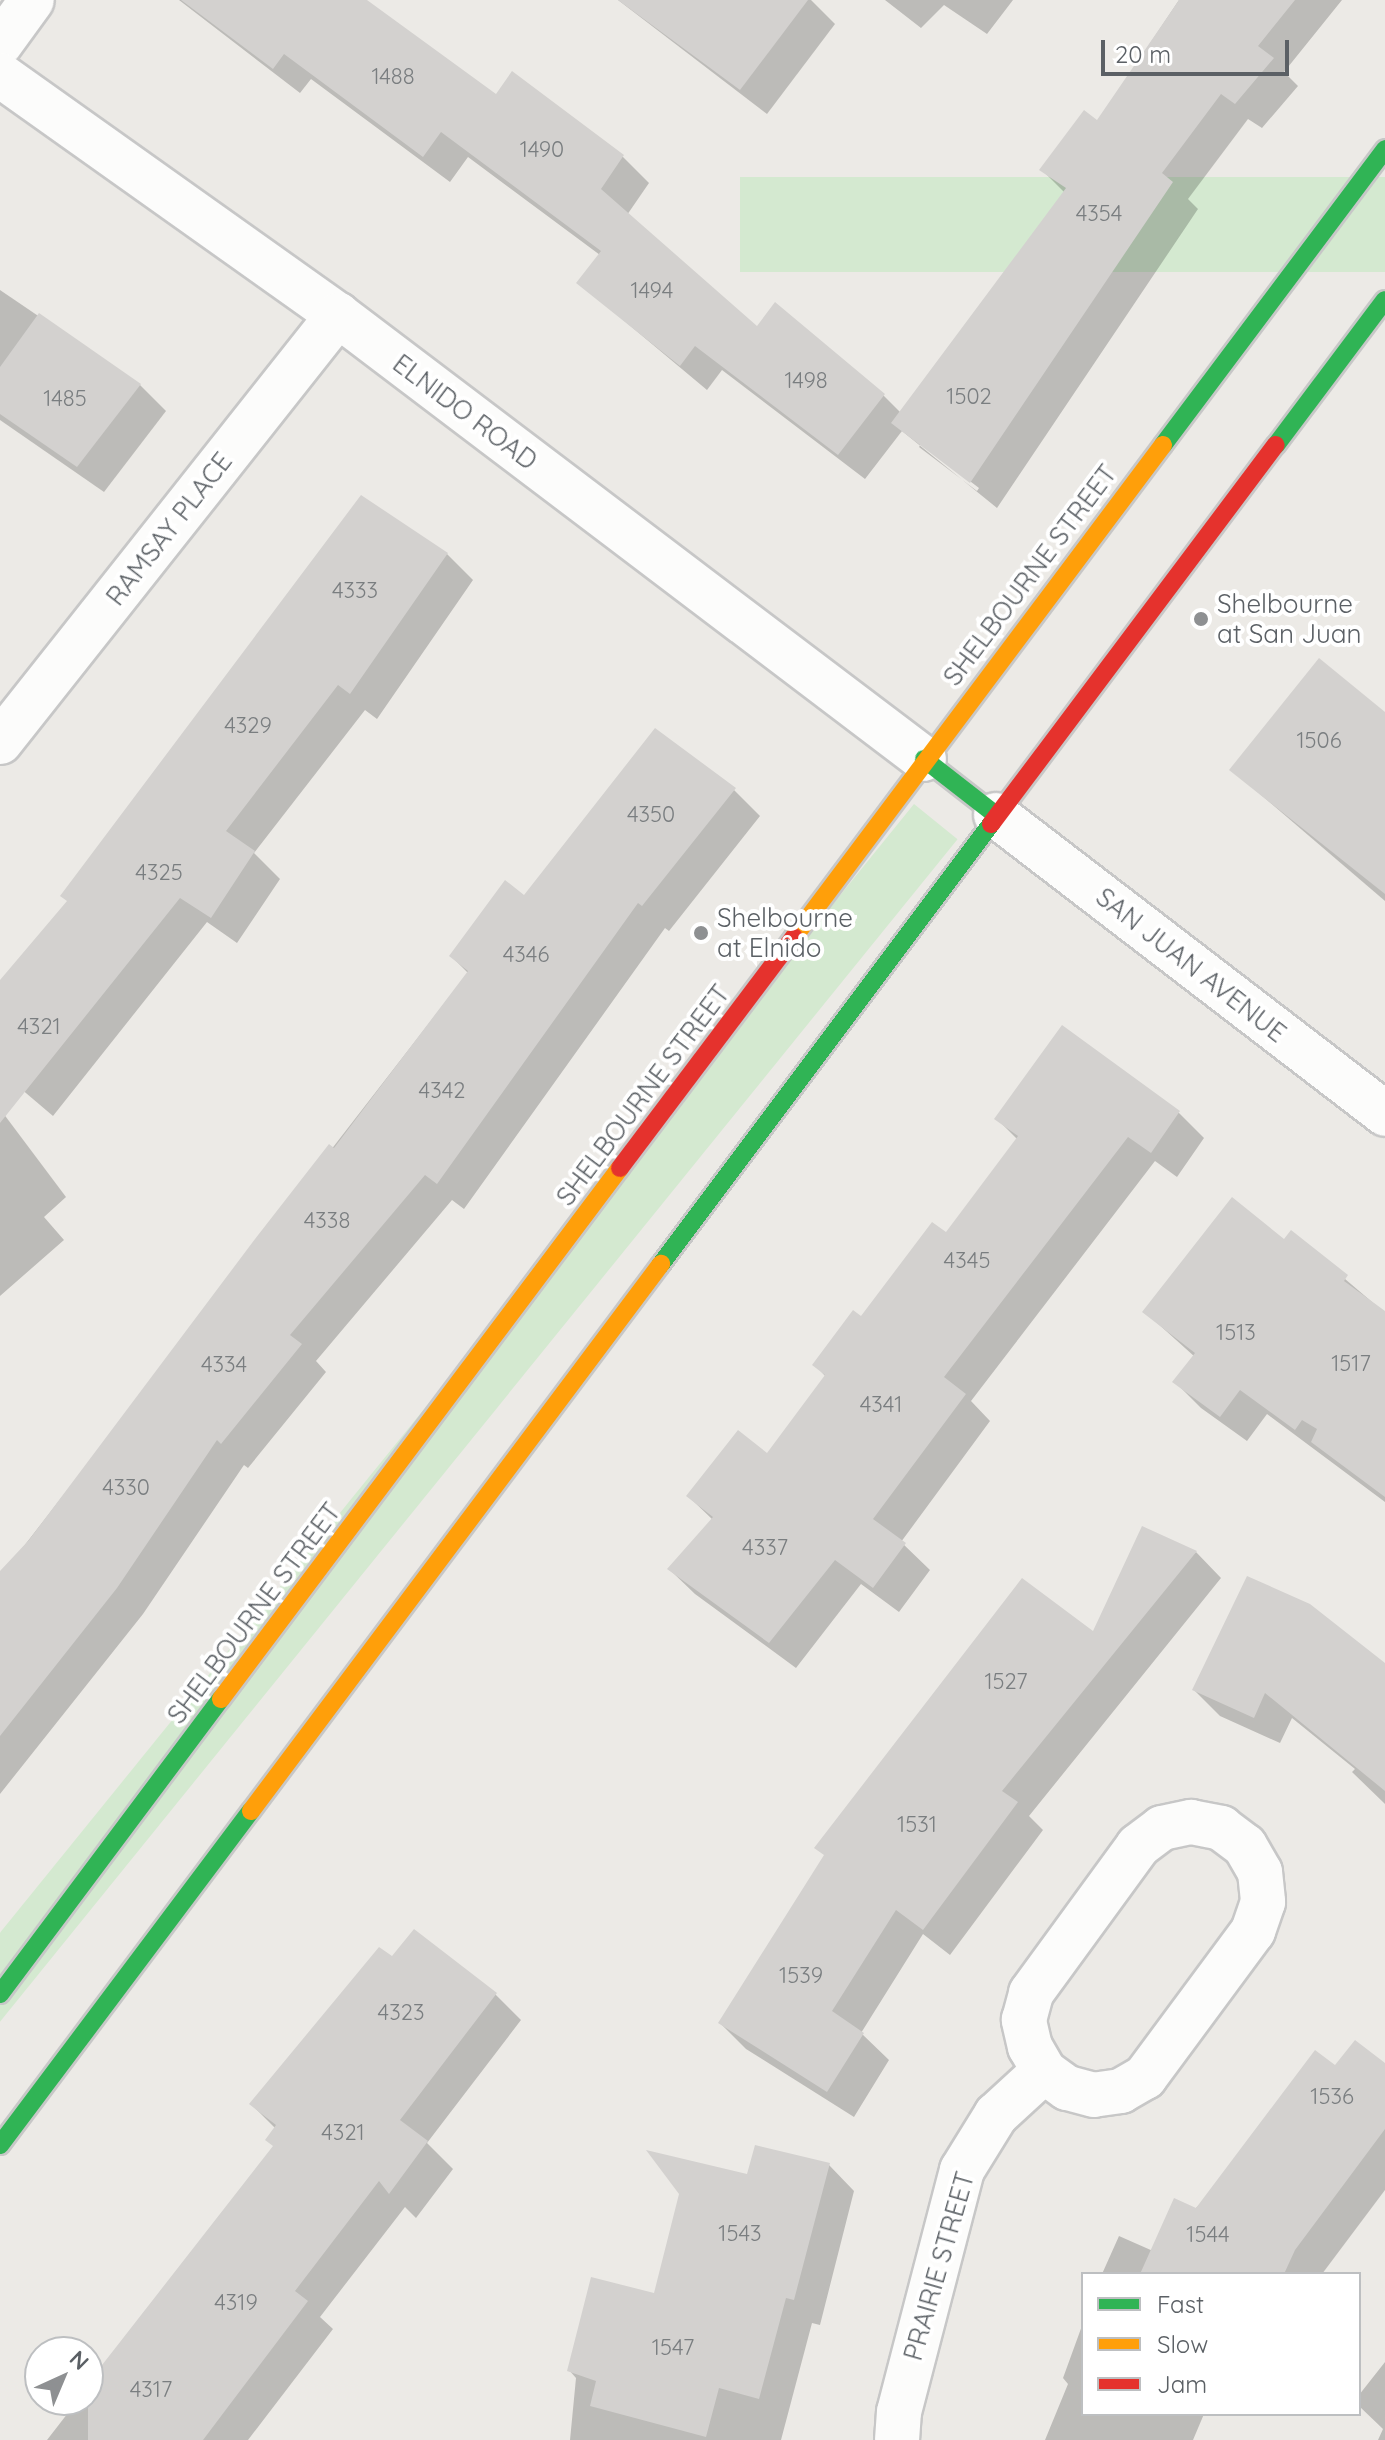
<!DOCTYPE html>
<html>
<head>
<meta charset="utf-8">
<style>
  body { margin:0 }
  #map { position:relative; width:1385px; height:2440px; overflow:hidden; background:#eceae6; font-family:Quicksand,sans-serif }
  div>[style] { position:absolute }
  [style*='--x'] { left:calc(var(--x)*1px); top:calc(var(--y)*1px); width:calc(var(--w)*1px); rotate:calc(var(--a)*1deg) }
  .green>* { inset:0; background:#d4e9d0; transform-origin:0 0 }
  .shadow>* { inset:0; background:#0003 }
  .building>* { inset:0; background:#d3d1cf }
  .roads { filter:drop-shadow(2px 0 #c7c7c7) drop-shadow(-2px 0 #c7c7c7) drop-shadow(0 2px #c7c7c7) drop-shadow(0 -2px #c7c7c7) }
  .street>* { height:44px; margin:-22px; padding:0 22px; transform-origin:22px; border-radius:22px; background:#fcfcfb }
  .fast>* { height:18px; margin:-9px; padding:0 9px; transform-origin:9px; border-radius:9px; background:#30b455 }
  .slow>* { height:18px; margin:-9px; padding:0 9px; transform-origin:9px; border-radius:9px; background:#ff9f0a }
  .jam>* { height:18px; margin:-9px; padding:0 9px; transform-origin:9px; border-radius:9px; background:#e5322d }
  .dots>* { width:22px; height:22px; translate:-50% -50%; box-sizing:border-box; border:4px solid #fff; border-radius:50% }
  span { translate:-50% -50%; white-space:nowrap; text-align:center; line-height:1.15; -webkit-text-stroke:8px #fff; paint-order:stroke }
  .number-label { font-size:22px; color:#7a7e80 }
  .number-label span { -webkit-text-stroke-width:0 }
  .street-label { font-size:26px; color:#5b6065 }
  .poi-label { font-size:26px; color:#5b6065 }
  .left { translate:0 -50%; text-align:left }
  .legend { position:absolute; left:1081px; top:2272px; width:280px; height:144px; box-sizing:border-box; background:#fff; border:2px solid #bdbfc1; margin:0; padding:10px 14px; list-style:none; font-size:24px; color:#5b6065 }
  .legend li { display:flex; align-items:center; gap:16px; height:40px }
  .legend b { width:40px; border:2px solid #bdbfc1 }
  .north { position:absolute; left:24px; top:2336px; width:80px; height:80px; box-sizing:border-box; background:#fff; border:2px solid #bdbfc1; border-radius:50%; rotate:44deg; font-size:22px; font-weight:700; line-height:32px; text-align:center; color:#5b6065 }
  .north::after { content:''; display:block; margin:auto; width:28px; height:36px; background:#8e9092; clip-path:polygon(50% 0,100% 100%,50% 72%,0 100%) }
  .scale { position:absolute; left:1101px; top:40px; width:188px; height:36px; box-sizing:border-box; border:4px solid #5b6065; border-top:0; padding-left:10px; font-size:24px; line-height:28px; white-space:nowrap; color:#5b6065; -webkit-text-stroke:6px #fff; paint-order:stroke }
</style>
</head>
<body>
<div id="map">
  <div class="green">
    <i style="left:1385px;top:177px;width:95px;height:645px;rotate:90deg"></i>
    <i style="left:914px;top:804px;width:56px;height:1523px;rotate:39deg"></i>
  </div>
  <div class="shadow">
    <i style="clip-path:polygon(evenodd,179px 0,334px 0,496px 97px,623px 157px,649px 183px,627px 215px,757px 329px,883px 395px,901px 413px,1065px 193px,1042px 170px,1097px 123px,1179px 0,1342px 0,1284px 72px,1298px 86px,1262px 128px,1248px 119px,1188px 199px,1198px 209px,997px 508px,902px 431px,865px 479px,722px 370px,707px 390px,579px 283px,600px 255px,468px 157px,450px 182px,311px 79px,300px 93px,179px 0,921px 444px,979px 488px,977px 491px,919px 447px,921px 444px)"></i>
    <i style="clip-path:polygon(618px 0,811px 0,835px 24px,767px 114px)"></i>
    <i style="clip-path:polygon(885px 0,1013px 0,987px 34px,944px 5px,921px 28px)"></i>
    <i style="clip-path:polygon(0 290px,140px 385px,166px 411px,104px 492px,0 420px)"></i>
    <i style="clip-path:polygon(362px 497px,447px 554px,473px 580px,377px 719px,365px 710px,254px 853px,280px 879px,237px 943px,207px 922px,53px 1116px,0 1071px,0 983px,69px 902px)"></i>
    <i style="clip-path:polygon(1385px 715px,1385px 901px,1232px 770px)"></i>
    <i style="clip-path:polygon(734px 790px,760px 816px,669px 931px,665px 928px,464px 1209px,452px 1200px,316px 1361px,326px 1372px,248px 1468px,244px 1465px,143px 1614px,0 1794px,0 1577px,468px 973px,451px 956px,525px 898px)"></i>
    <i style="clip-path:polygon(0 1109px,66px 1197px,44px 1217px,64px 1240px,0 1296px)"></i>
    <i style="clip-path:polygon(1179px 1113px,1204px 1138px,1177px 1177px,1155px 1161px,971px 1401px,990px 1421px,901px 1542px,930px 1570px,899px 1612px,861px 1584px,796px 1668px,695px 1594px,669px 1569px,713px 1520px,688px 1496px,768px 1456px,826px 1377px,815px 1365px,946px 1235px,1018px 1140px,997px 1119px)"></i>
    <i style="clip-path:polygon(1291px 1233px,1385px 1313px,1385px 1502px,1267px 1414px,1247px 1441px,1201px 1408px,1175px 1382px,1195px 1357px,1145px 1312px,1284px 1242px)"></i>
    <i style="clip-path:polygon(1196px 1552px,1221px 1578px,1029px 1816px,1043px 1830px,950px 1955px,923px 1934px,861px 2033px,889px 2060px,854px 2117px,746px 2049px,720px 2023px,1094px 1634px)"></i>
    <i style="clip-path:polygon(1385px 1666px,1385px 1804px,1352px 1772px,1355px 1769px,1292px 1718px,1280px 1743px,1220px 1716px,1194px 1690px)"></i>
    <i style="clip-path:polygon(392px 1959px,495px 1994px,521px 2020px,427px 2143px,453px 2169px,416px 2218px,405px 2207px,320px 2317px,333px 2329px,248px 2440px,47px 2440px,78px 2400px,88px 2400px,88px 2387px,275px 2147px,276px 2129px,251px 2104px)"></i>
    <i style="clip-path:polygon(1385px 2065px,1385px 2190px,1322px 2274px,1102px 2274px,1119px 2236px,1153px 2251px,1336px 2068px)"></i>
    <i style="clip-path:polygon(829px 2165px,854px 2191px,820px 2325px,812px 2323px,781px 2440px,570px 2440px,576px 2378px,569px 2370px,655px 2296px,749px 2176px)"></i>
    <i style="clip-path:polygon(1083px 2323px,1083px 2414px,1204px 2414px,1193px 2440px,1045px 2440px,1068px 2384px,1063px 2378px)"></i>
    <i style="clip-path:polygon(1385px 2362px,1385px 2440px,1378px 2440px,1383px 2429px,1359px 2406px,1359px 2395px)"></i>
  </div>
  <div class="building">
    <i style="clip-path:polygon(181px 0,367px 0,496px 94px,512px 71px,624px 155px,601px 189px,757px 326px,775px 302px,885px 394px,838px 455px,695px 346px,680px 366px,576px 283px,601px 251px,441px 132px,423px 157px,284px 54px,273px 69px)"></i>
    <i style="clip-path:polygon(618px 0,808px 0,740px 90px)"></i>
    <i style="clip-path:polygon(1179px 0,1295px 0,1258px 46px,1274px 58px,1235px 104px,1221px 94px,1162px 173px,1173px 182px,970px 483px,891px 423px,1066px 188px,1039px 170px,1084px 110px,1097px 120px)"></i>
    <i style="clip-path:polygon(39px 313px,141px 384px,77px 467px,0 414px,0 367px)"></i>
    <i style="clip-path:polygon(361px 495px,448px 553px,350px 694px,338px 685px,226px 831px,255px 851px,211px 918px,180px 898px,0 1123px,0 980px,67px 901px,60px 896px)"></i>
    <i style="clip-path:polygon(1319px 658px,1385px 712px,1385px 894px,1229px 770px)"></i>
    <i style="clip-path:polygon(655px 728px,736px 788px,642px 906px,638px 903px,437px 1184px,425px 1175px,290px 1335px,302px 1344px,221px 1444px,217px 1440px,117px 1588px,0 1736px,0 1571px,29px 1540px,255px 1239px,329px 1144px,334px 1148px,468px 971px,449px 956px,505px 880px,524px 895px)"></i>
    <i style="clip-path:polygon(1062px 1025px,1180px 1111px,1151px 1153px,1128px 1137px,944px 1377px,966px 1394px,873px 1519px,906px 1543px,873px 1588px,835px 1560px,769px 1643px,667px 1569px,713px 1517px,686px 1496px,738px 1430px,767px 1453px,825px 1375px,812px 1365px,853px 1310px,861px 1316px,932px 1222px,946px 1232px,1018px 1136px,994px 1119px)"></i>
    <i style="clip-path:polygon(1232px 1197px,1284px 1239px,1291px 1230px,1348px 1275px,1344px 1281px,1385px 1311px,1385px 1497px,1311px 1442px,1317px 1429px,1302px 1420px,1295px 1430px,1240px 1390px,1220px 1417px,1172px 1382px,1195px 1353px,1142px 1312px)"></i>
    <i style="clip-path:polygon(1142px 1526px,1197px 1551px,1002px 1791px,1018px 1802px,923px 1930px,896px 1910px,832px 2011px,864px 2033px,827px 2092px,718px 2023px,824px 1855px,814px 1848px,1022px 1578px,1093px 1631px)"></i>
    <i style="clip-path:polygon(1247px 1576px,1310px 1604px,1385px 1663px,1385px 1791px,1265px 1693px,1254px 1718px,1192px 1690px)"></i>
    <i style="clip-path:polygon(414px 1929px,497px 1993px,400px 2120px,428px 2141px,389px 2194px,379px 2181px,295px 2291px,308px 2301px,203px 2440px,88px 2440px,88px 2383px,273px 2146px,265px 2140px,276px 2125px,249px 2104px,379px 1947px,392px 1956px)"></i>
    <i style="clip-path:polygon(1355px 2040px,1385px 2063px,1385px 2129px,1295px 2250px,1284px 2274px,1140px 2274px,1174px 2198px,1196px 2208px,1315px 2050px,1335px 2065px)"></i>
    <i style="clip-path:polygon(755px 2145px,830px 2163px,794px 2300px,786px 2298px,759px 2399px,719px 2388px,706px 2437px,590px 2406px,596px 2381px,567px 2371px,591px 2277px,654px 2293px,679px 2194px,646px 2150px,747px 2174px)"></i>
  </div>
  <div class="roads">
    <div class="street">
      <i style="--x:0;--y:44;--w:54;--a:-54"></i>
      <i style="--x:0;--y:75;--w:415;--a:35.4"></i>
      <i style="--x:338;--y:315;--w:735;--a:37.15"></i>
      <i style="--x:0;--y:742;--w:545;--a:-51.64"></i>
      <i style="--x:996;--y:815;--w:491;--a:37.5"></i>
      <i style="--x:1191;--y:1822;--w:31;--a:11"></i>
      <i style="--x:1221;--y:1828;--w:30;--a:37"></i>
      <i style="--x:1245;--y:1846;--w:30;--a:60"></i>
      <i style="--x:1260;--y:1872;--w:30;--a:84"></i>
      <i style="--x:1263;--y:1902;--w:31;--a:109"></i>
      <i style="--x:1253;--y:1931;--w:182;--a:126.5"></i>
      <i style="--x:1145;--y:2077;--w:28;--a:150"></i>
      <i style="--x:1121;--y:2091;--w:27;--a:172"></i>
      <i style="--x:1094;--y:2095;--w:28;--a:-165"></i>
      <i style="--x:1067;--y:2088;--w:29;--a:-144"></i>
      <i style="--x:1044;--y:2071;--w:28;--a:-120"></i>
      <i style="--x:1030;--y:2047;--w:28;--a:-103"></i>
      <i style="--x:1024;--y:2020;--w:28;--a:-75"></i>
      <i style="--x:1031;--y:1993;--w:182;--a:-53.9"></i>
      <i style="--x:1138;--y:1846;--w:30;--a:-37"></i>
      <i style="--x:1162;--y:1828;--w:30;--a:-12"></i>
      <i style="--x:897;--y:2440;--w:28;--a:-86"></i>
      <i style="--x:899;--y:2412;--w:250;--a:-75.4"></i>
      <i style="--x:962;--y:2170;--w:65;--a:-58.3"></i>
      <i style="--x:996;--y:2115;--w:65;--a:-42.5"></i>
    </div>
    <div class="fast">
      <i style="--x:1163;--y:445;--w:370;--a:-53.1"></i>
      <i style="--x:1276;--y:445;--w:181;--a:-53.1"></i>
      <i style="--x:924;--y:759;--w:91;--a:37.9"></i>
      <i style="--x:661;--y:1264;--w:550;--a:-53.13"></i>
      <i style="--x:0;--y:1994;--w:369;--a:-53.2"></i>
      <i style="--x:0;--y:2145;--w:418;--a:-53.1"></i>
    </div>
    <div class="slow">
      <i style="--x:794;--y:937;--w:615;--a:-53.13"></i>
      <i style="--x:221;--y:1699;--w:664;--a:-53.08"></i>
      <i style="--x:251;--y:1811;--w:684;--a:-53.15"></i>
    </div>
    <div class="jam">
      <i style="--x:991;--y:824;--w:474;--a:-53.1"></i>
      <i style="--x:620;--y:1168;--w:289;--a:-53"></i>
    </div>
  </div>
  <div class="dots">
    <i style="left:1201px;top:619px;background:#8e9092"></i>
    <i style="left:701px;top:933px;background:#8e9092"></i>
  </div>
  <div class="number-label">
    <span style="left:393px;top:77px">1488</span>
    <span style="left:542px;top:150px">1490</span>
    <span style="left:1099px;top:214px">4354</span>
    <span style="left:652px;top:291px">1494</span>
    <span style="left:806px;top:381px">1498</span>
    <span style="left:969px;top:397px">1502</span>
    <span style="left:65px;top:399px">1485</span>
    <span style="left:355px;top:591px">4333</span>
    <span style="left:248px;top:726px">4329</span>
    <span style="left:1319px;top:741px">1506</span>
    <span style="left:651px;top:815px">4350</span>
    <span style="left:159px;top:873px">4325</span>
    <span style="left:526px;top:955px">4346</span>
    <span style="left:39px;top:1027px">4321</span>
    <span style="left:442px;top:1091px">4342</span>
    <span style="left:327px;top:1221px">4338</span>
    <span style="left:967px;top:1261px">4345</span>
    <span style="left:1236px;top:1333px">1513</span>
    <span style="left:1351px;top:1364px">1517</span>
    <span style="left:224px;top:1365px">4334</span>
    <span style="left:881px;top:1405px">4341</span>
    <span style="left:126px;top:1488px">4330</span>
    <span style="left:765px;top:1548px">4337</span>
    <span style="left:1006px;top:1682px">1527</span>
    <span style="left:917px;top:1825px">1531</span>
    <span style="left:801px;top:1976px">1539</span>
    <span style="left:401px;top:2013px">4323</span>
    <span style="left:1332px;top:2097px">1536</span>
    <span style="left:343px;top:2133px">4321</span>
    <span style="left:740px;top:2234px">1543</span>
    <span style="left:1208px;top:2235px">1544</span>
    <span style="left:236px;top:2303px">4319</span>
    <span style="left:673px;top:2348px">1547</span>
    <span style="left:151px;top:2390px">4317</span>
  </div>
  <div class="street-label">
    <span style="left:465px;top:412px;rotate:37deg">ELNIDO ROAD</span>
    <span style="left:169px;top:529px;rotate:-52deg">RAMSAY PLACE</span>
    <span style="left:1030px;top:575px;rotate:-53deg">SHELBOURNE STREET</span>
    <span style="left:1191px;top:965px;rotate:38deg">SAN JUAN AVENUE</span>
    <span style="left:643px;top:1095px;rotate:-53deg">SHELBOURNE STREET</span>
    <span style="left:254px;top:1613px;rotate:-53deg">SHELBOURNE STREET</span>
    <span style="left:939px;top:2266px;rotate:-74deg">PRAIRIE STREET</span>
  </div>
  <div class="poi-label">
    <span class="left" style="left:1217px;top:619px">Shelbourne<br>at San Juan</span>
    <span class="left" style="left:717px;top:933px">Shelbourne<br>at Elnido</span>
  </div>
  <ul class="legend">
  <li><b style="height:10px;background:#30b455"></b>Fast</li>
  <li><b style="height:10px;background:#ff9f0a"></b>Slow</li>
  <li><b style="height:10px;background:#e5322d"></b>Jam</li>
  </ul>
  <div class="north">N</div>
  <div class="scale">20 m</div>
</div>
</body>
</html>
